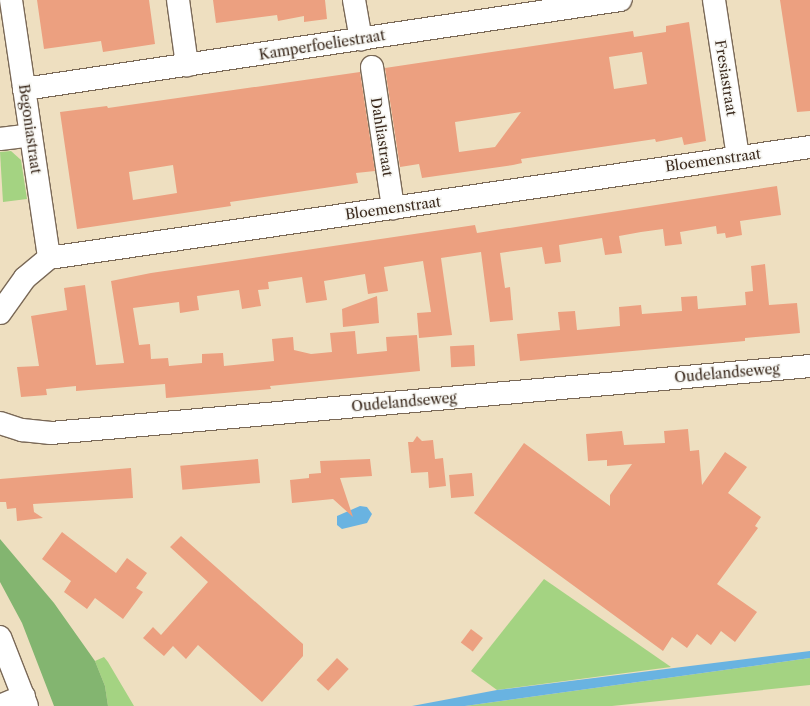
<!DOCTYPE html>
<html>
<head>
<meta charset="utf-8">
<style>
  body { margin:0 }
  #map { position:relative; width:810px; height:706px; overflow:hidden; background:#eedfc0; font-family:"Libre Caslon Text",serif }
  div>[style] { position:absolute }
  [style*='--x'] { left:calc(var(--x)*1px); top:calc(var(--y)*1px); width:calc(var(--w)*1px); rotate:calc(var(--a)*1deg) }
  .green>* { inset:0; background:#a4d382 }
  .forest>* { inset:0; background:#83b570 }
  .water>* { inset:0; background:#69b3e1 }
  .building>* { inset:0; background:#eca080; transform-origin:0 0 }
  .roads { filter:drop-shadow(1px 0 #7a6957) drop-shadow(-1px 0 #7a6957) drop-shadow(0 1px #7a6957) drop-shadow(0 -1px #7a6957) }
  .minor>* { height:22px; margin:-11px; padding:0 11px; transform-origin:11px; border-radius:11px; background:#fff }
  span { translate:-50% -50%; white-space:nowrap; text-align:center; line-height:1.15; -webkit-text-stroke:3px #f6f6f2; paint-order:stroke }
  .street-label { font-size:14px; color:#3b2a1e }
</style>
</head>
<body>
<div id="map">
  <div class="green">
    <i style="clip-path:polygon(11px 151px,21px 160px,27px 199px,3px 202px,0 152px)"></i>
    <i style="clip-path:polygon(544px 579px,671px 667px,497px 690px,471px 671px)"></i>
    <i style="clip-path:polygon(104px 657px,108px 662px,134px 706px,108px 706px,105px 686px,95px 661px)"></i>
    <i style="clip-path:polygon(810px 658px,810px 685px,612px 706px,465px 706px)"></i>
  </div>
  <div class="forest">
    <i style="clip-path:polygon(0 539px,54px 603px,95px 661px,105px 686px,108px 706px,54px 706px,22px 623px,0 582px)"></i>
  </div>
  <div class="water">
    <i style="clip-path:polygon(360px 506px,367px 507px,372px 514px,367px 523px,342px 529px,337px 525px,337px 516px)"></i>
    <i style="clip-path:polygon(810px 651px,810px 658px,465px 706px,412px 706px,497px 690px)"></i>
  </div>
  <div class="building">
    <i style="clip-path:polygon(37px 0,149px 0,155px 44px,103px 52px,101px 41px,44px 49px)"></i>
    <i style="clip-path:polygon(213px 0,325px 0,327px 19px,304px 22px,304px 16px,278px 21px,277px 15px,216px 23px)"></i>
    <i style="clip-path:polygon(780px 0,810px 0,810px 111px,797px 112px)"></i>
    <i style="clip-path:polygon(evenodd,689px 22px,706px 141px,684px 145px,682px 137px,656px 142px,655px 139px,521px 159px,522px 163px,513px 165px,422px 178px,419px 164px,400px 167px,385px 68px,633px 31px,634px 37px,666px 32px,666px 26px,689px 22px,642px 52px,647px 84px,614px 89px,609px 57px,642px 52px,689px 22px,521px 112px,495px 147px,459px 152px,455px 122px,521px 112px)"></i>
    <i style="clip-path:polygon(evenodd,360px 72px,375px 171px,356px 173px,358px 183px,230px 202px,231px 206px,77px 229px,60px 112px,107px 106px,108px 108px,360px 72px,173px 165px,177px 193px,133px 200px,129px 172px,173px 165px)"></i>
    <i style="clip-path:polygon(777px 186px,781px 215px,740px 221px,742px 235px,726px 238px,725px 233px,717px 234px,716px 226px,680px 232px,682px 244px,665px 246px,663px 229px,641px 232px,619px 236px,622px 253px,605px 255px,602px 238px,559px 245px,561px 262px,545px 264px,542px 247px,500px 253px,505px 288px,510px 287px,513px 320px,490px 322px,481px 252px,441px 258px,452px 335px,419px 338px,417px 313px,431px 312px,423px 261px,384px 267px,388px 291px,368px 294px,365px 274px,324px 281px,327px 300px,306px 303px,302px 277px,268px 282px,269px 289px,258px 290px,261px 306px,242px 309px,239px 290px,197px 296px,199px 310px,180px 313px,179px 302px,133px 308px,139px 345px,150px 344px,151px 359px,168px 358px,169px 366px,202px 363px,202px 354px,223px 353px,224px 366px,274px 361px,272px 339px,293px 337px,294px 350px,311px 354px,332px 352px,330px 333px,355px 331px,357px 354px,387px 351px,386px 337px,417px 335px,420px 371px,270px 386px,271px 389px,166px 398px,165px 384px,76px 391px,76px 386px,46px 389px,47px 395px,21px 397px,17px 367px,39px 366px,31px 316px,67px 310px,64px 288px,85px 285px,96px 365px,124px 363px,111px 281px,151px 273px,475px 225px,477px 233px)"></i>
    <i style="clip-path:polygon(765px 264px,769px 305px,797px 303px,800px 333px,745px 338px,745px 341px,520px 361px,517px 334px,560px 330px,558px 312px,575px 311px,577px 330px,620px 326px,619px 307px,641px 305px,642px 314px,682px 311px,681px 297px,697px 296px,698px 309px,746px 305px,745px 292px,753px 291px,751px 266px)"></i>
    <i style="clip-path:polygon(377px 296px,379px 323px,343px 327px,342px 309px)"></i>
    <i style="left:474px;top:345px;width:21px;height:24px;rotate:87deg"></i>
    <i style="clip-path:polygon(688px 429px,690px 451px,699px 450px,702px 485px,725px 452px,747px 467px,728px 493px,761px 517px,755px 526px,758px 528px,717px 584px,757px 612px,735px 642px,721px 631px,711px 645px,697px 634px,687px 648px,672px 637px,663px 651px,474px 513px,524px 443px,610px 506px,610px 495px,632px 464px,607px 466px,607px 460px,588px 461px,586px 434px,622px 431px,624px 445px,665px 443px,664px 431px)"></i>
    <i style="clip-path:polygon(417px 436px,422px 441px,433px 440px,435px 459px,443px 458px,446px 486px,429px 488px,428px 472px,411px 473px,408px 442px,413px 442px)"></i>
    <i style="left:258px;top:459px;width:24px;height:78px;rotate:85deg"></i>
    <i style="clip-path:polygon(370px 459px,372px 476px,340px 478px,353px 517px,333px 499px,292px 503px,290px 480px,309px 478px,309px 474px,321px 473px,320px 461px)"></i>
    <i style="clip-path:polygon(131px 468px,133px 498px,33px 504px,34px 512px,43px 518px,17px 521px,16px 508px,7px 509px,6px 502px,0 502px,0 479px)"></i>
    <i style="left:472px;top:473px;width:23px;height:23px;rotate:85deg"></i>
    <i style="clip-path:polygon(62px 532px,116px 573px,127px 558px,147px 573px,136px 588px,143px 592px,123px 619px,95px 598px,87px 609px,64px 592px,71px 581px,42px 559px)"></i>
    <i style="clip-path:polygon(181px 536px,303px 644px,303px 656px,262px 702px,198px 645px,186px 659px,173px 646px,164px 656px,143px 638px,153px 627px,161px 635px,208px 582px,170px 547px)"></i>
    <i style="left:471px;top:629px;width:15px;height:17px;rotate:37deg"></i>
    <i style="left:337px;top:658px;width:16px;height:30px;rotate:43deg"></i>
  </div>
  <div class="roads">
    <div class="minor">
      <i style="--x:11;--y:0;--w:261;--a:81.6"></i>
      <i style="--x:178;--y:0;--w:66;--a:82.1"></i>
      <i style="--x:354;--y:0;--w:40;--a:80"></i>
      <i style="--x:714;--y:0;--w:159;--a:81.3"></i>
      <i style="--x:372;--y:67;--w:143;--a:81.5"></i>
      <i style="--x:24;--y:89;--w:603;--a:-8.49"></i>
      <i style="--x:0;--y:139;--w:31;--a:-7"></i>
      <i style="--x:0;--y:313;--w:43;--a:-54.5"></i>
      <i style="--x:25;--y:278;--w:31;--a:-40"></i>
      <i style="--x:49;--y:258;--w:769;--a:-8.3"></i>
      <i style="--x:0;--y:423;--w:23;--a:18"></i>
      <i style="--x:22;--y:430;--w:29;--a:6"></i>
      <i style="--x:51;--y:433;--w:762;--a:-5.04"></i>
      <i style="--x:0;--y:637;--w:74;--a:68.6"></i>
      <i style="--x:0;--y:706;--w:26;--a:-23"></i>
    </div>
  </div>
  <div class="street-label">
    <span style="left:322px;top:45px;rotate:-9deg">Kamperfoeliestraat</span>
    <span style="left:726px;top:78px;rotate:81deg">Fresiastraat</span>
    <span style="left:30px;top:129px;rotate:82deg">Begoniastraat</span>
    <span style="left:382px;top:137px;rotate:81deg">Dahliastraat</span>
    <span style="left:713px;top:160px;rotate:-8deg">Bloemenstraat</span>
    <span style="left:393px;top:208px;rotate:-8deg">Bloemenstraat</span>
    <span style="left:727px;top:373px;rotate:-5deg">Oudelandseweg</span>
    <span style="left:404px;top:402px;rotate:-5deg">Oudelandseweg</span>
  </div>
</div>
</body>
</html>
